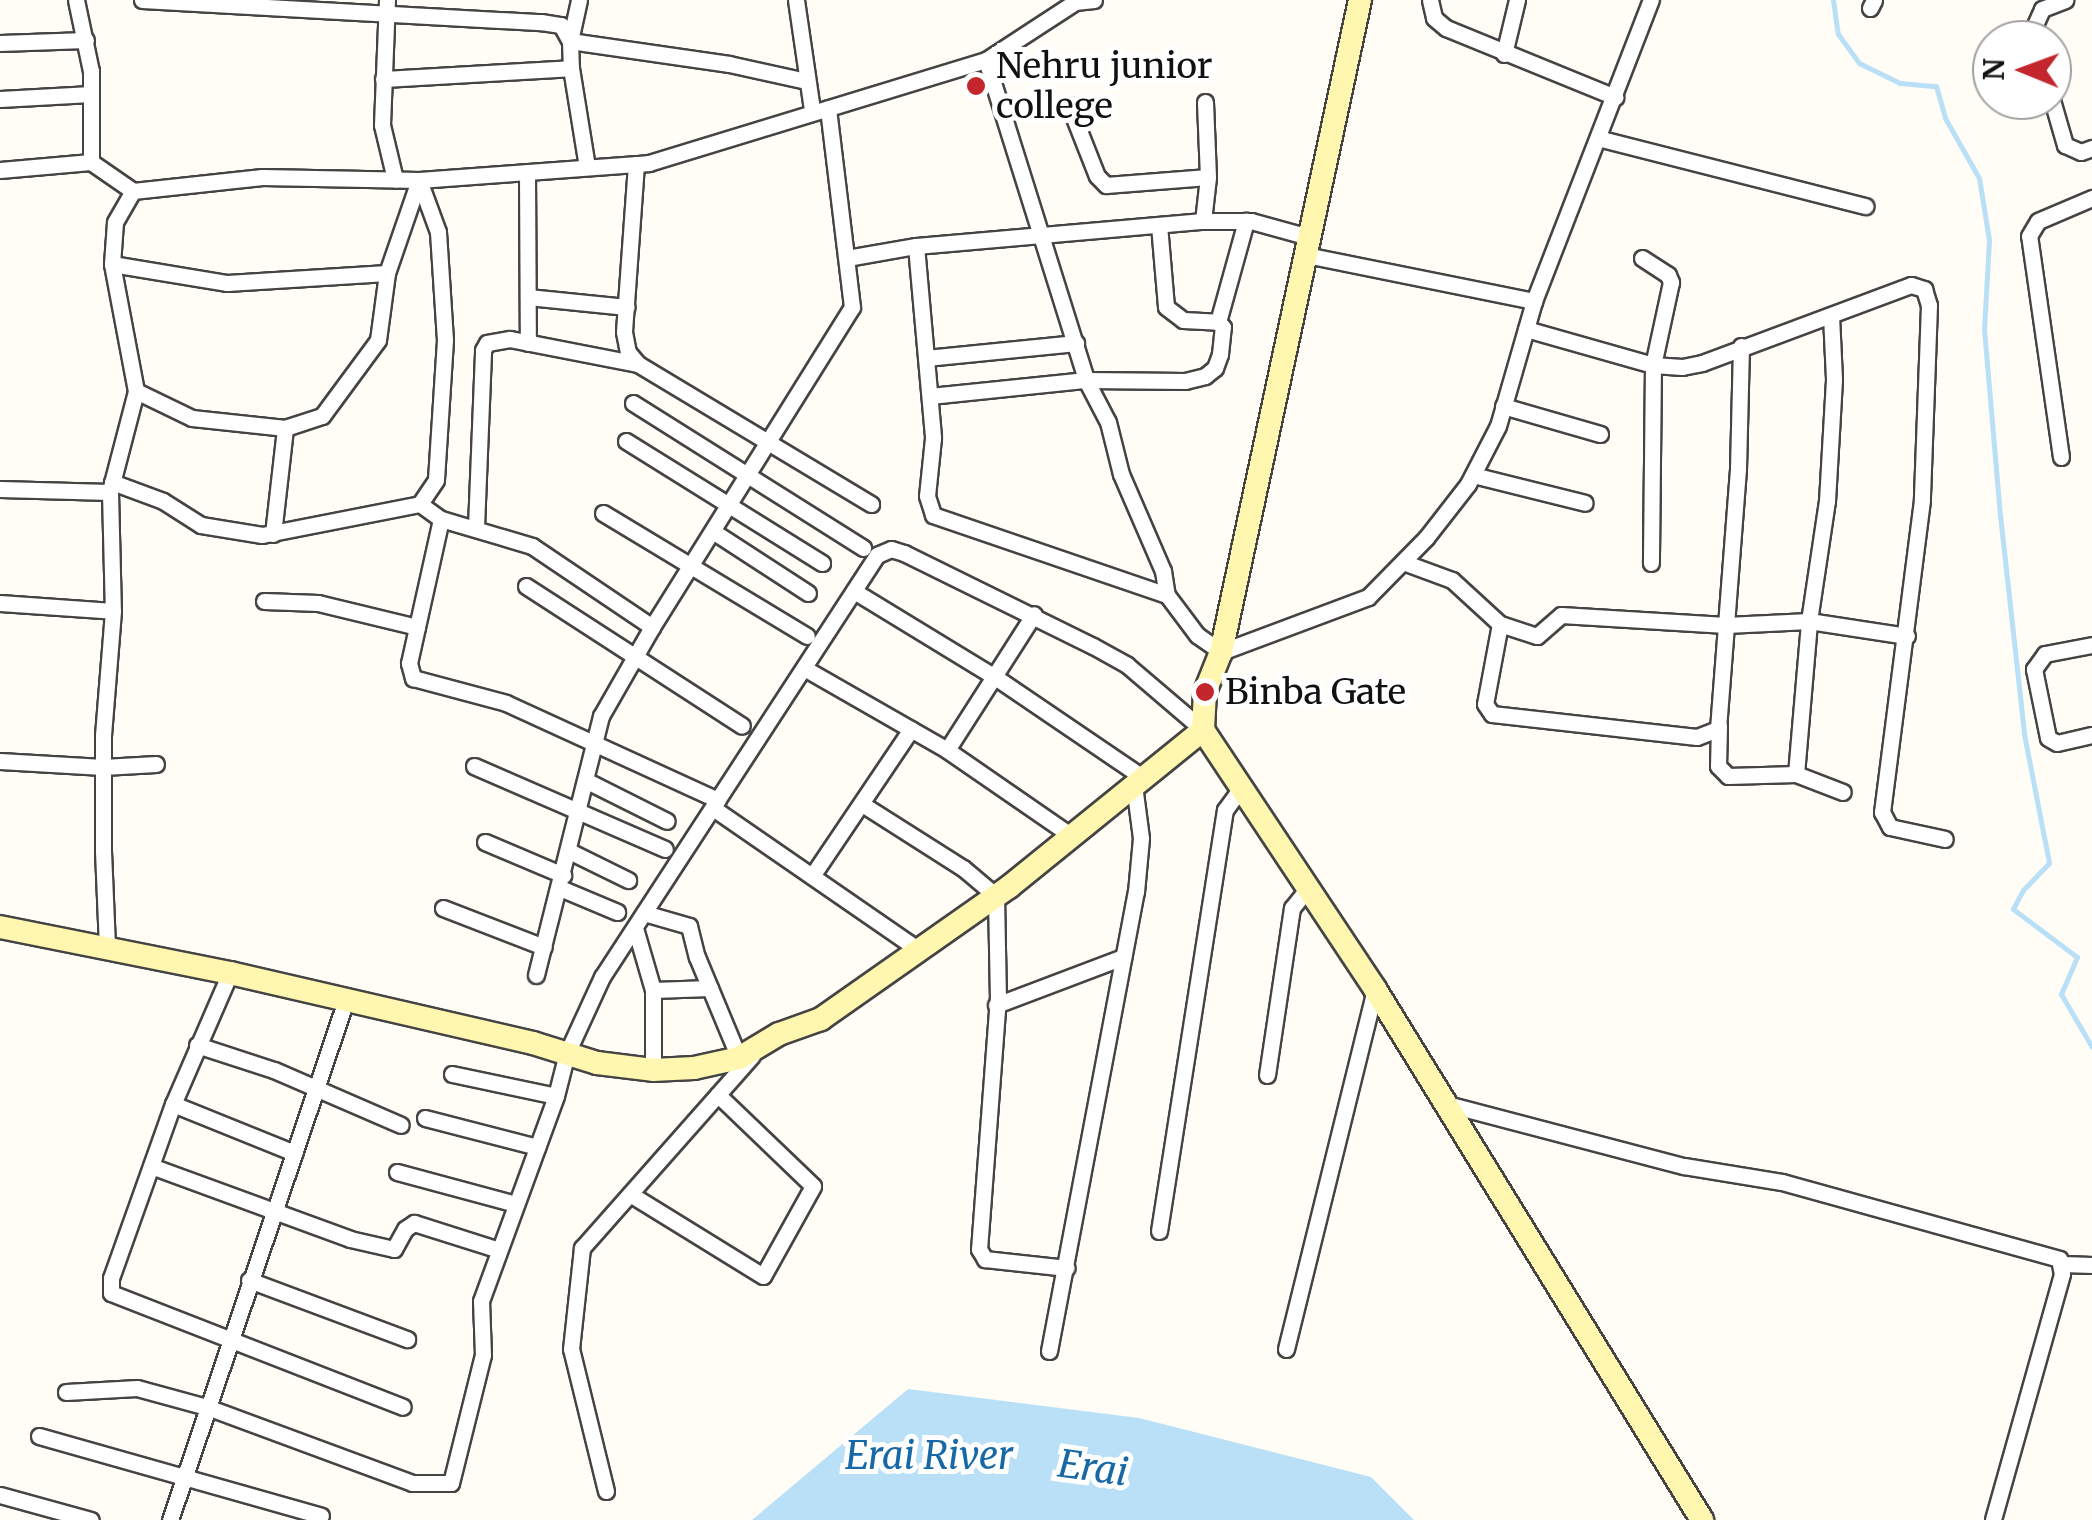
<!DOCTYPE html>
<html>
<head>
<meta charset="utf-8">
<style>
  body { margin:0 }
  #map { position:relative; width:2092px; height:1520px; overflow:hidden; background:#fffdf5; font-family:Merriweather,serif }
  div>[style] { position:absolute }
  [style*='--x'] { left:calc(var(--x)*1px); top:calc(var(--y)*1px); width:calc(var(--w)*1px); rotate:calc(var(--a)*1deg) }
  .water>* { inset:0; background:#b9e0f7 }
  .stream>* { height:5px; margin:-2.5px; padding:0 2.5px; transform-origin:2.5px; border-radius:2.5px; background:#b9e0f7 }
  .roads { filter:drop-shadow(2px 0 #444) drop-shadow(-2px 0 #444) drop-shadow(0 2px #444) drop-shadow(0 -2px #444) }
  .street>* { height:15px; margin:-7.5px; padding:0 7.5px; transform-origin:7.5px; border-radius:7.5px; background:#fff }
  .secondary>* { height:22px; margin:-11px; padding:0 11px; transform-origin:11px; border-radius:11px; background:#fff6b0 }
  .dots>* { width:28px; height:28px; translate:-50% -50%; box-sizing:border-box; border:5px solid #fff; border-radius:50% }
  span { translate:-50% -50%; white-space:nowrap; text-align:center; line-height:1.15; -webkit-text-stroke:10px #fff; paint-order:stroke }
  .poi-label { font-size:35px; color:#111 }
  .left { translate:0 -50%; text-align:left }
  .water-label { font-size:38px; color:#1768a6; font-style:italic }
  .north { position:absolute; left:1972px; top:20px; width:100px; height:100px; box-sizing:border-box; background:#fff; border:2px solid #a0a0a0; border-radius:50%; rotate:271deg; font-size:28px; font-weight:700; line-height:40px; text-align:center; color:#111 }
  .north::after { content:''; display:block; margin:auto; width:35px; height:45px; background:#c4262e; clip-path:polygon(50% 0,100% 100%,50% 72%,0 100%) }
</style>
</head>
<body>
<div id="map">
  <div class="water">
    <i style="clip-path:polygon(908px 1389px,1139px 1418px,1371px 1477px,1414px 1520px,752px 1520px)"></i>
  </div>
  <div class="stream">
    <i style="--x:1833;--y:0;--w:34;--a:82"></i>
    <i style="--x:1838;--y:34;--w:36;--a:54"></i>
    <i style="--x:1859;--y:63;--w:46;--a:26"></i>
    <i style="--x:1900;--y:83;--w:36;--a:5"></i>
    <i style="--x:1936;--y:86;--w:33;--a:74"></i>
    <i style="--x:1945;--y:118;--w:69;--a:60.5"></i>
    <i style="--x:1979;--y:178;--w:63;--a:80.8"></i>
    <i style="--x:1989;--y:240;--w:89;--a:93.2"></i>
    <i style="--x:1984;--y:329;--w:187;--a:85.1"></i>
    <i style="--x:2000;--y:515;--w:220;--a:83.7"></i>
    <i style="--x:2024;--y:734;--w:131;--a:79"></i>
    <i style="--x:2049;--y:863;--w:37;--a:134"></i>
    <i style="--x:2023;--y:890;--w:21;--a:118"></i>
    <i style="--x:2013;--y:909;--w:80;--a:36.9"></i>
    <i style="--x:2077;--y:957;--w:40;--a:113.4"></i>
    <i style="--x:2061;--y:994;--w:61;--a:59.7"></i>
  </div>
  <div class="roads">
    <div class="street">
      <i style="--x:76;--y:0;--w:73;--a:78.1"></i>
      <i style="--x:91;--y:71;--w:91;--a:90"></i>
      <i style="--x:91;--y:162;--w:51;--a:34.6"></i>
      <i style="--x:133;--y:191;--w:130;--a:-6.2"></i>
      <i style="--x:262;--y:177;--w:157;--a:1.1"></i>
      <i style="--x:419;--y:180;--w:231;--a:-4.2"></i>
      <i style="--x:649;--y:163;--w:352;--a:-17"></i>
      <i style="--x:986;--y:60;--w:106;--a:-33.1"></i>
      <i style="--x:1075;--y:2;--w:19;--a:-6"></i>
      <i style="--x:142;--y:0;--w:400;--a:3.2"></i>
      <i style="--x:541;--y:22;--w:20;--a:9"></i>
      <i style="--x:561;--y:25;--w:18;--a:61"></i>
      <i style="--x:570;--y:41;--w:161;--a:8.2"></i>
      <i style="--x:729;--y:64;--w:79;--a:12.4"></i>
      <i style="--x:387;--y:0;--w:125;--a:92.3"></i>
      <i style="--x:382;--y:125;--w:56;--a:76.5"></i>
      <i style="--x:579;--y:0;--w:42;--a:102.4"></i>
      <i style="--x:570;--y:41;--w:27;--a:88"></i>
      <i style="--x:571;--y:68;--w:100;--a:80.8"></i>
      <i style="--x:796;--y:0;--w:111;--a:81.7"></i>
      <i style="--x:1430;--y:0;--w:18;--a:77"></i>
      <i style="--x:1434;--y:18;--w:16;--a:40"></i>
      <i style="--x:1446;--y:28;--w:183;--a:22.2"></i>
      <i style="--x:1870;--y:8;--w:9;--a:-63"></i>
      <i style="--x:2037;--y:40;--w:15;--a:-98"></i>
      <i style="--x:2035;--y:25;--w:17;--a:-66"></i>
      <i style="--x:2042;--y:9;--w:25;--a:-21"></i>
      <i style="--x:0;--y:43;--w:86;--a:-2"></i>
      <i style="--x:1504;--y:54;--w:56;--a:-76.5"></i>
      <i style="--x:986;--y:60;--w:335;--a:72.6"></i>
      <i style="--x:1086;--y:380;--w:47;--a:62.4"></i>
      <i style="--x:1108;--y:422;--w:54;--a:76"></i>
      <i style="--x:1121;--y:474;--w:106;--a:66.6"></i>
      <i style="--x:1163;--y:571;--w:24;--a:81"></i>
      <i style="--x:1167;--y:595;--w:50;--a:53.1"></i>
      <i style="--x:1197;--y:635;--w:29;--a:35"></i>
      <i style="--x:1221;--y:652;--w:157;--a:-20.5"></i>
      <i style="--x:1368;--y:597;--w:83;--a:-45.5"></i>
      <i style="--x:1426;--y:538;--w:68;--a:-52.1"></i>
      <i style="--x:1468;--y:484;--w:65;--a:-62.7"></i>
      <i style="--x:1498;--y:426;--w:130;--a:-73.9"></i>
      <i style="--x:1534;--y:301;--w:323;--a:-68.8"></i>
      <i style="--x:383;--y:79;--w:188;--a:-3.3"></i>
      <i style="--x:0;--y:99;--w:91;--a:-3.1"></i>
      <i style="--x:2052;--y:100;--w:47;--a:73.9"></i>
      <i style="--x:2065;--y:145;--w:17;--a:24"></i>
      <i style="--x:2081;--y:152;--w:12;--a:-20"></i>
      <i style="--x:1069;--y:105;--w:76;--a:68.5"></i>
      <i style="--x:1097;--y:176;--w:13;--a:45"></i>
      <i style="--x:1106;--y:185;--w:102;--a:-4.5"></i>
      <i style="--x:1598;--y:138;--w:276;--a:14.3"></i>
      <i style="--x:636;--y:164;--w:168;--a:94.1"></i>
      <i style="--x:624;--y:332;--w:20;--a:79"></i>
      <i style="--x:628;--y:352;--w:16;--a:50"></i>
      <i style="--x:638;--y:364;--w:272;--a:31"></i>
      <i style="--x:0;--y:170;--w:91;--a:-5"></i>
      <i style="--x:527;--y:172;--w:171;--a:89.7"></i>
      <i style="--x:1203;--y:221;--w:44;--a:-83.5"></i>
      <i style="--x:1208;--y:177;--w:75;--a:-92.3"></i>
      <i style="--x:1159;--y:225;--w:82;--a:85.1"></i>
      <i style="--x:1166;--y:307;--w:21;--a:37"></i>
      <i style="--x:1183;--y:320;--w:35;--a:3"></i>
      <i style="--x:916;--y:246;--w:193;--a:84.9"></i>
      <i style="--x:933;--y:438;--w:58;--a:95.9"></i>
      <i style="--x:927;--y:496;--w:20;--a:72"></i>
      <i style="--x:933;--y:515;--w:247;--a:18.9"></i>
      <i style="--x:1306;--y:255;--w:233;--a:11.4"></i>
      <i style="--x:847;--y:258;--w:70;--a:-9.9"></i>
      <i style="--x:916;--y:246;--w:288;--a:-5"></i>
      <i style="--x:1203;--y:221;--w:48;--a:0"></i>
      <i style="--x:1251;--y:221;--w:60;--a:15.4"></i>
      <i style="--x:1642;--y:258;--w:31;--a:33"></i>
      <i style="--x:1668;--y:275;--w:8;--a:67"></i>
      <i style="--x:1671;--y:282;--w:85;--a:102.2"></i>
      <i style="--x:1653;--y:365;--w:198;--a:90.6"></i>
      <i style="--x:112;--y:264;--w:117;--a:9.4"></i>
      <i style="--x:227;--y:283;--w:160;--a:-3.6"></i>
      <i style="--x:528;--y:297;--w:99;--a:5.8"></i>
      <i style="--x:1526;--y:329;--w:132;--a:15.8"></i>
      <i style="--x:1653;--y:365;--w:29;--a:4"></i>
      <i style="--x:1682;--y:367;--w:20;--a:-11"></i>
      <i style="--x:1702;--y:363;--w:223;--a:-20.5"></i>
      <i style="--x:1911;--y:285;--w:14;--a:17"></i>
      <i style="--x:1924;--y:289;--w:17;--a:73"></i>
      <i style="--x:1929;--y:305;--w:195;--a:92.1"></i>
      <i style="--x:1922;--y:500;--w:315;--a:97.3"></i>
      <i style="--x:1882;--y:812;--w:17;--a:62"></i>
      <i style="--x:1890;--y:827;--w:56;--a:12.3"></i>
      <i style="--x:926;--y:358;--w:151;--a:-5.7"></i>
      <i style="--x:136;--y:391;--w:62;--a:25.7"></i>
      <i style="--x:192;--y:418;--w:94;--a:6.1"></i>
      <i style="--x:930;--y:396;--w:157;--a:-5.9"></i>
      <i style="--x:1086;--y:380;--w:99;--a:0.6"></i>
      <i style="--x:1185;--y:381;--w:21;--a:-14"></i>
      <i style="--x:1205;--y:376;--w:13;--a:-39"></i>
      <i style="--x:1215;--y:368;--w:15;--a:-70"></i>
      <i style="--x:1220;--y:354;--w:27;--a:-84"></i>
      <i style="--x:1223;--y:327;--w:7;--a:-135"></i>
      <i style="--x:1218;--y:322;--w:105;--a:-74.5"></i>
      <i style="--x:633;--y:403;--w:272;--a:32.2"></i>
      <i style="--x:1503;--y:406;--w:101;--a:16.1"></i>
      <i style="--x:626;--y:441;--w:231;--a:31.9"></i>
      <i style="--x:2061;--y:457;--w:223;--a:-98.2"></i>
      <i style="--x:2029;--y:236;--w:17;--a:-59"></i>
      <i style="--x:2038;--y:221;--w:59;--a:-23.1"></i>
      <i style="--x:1473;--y:475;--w:115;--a:14"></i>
      <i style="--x:112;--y:482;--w:54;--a:20.4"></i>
      <i style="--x:163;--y:501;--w:45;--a:32.3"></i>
      <i style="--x:201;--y:525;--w:62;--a:9.3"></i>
      <i style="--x:262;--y:535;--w:161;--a:-11.1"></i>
      <i style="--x:420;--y:504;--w:26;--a:36"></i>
      <i style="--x:441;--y:519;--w:95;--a:16.5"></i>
      <i style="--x:532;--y:546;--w:145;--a:34"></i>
      <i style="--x:652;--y:627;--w:103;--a:119.8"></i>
      <i style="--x:601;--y:716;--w:267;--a:104.1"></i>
      <i style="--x:0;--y:489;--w:110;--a:1.6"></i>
      <i style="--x:110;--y:492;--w:119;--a:88.6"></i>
      <i style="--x:113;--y:611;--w:124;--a:94.6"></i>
      <i style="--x:103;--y:735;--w:116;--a:90"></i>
      <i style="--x:103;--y:851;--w:95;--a:87.6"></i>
      <i style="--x:110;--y:491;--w:103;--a:-75.4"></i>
      <i style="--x:136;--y:391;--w:129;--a:-100.7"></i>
      <i style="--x:112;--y:264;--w:42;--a:-85.9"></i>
      <i style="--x:115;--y:222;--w:36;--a:-60"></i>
      <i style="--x:603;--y:513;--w:238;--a:31.1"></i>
      <i style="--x:441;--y:519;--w:148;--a:102.5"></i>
      <i style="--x:409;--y:663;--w:16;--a:75"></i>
      <i style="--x:413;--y:678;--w:96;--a:15"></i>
      <i style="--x:506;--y:703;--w:233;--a:24.6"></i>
      <i style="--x:476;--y:527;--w:177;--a:-87.7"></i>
      <i style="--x:483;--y:350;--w:8;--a:-60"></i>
      <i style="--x:487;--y:343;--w:23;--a:-10"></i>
      <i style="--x:510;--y:339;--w:130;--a:11.1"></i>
      <i style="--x:714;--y:532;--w:112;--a:33"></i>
      <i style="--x:273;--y:534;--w:107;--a:-83.5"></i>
      <i style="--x:285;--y:428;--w:39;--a:-18"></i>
      <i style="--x:322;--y:416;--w:94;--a:-53.6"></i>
      <i style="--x:378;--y:340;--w:68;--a:-82.3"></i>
      <i style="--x:387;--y:273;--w:98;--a:-71"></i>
      <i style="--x:419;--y:180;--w:55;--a:69.9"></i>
      <i style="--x:438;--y:232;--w:108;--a:86.3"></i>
      <i style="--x:445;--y:340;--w:140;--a:93.7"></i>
      <i style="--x:436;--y:480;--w:29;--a:124"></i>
      <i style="--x:1403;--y:562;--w:52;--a:20.2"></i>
      <i style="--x:1452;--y:580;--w:65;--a:42.5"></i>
      <i style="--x:1500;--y:624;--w:39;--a:18"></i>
      <i style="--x:1537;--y:636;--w:32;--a:-41"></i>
      <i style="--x:1561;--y:615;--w:165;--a:3.5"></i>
      <i style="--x:1726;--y:625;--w:83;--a:-2.8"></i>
      <i style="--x:1809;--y:621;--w:99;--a:8.7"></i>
      <i style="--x:526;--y:586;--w:257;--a:32.9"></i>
      <i style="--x:854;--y:591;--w:165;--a:31.4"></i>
      <i style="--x:995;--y:677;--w:178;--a:34.2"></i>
      <i style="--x:264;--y:601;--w:54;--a:2.1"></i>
      <i style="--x:318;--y:603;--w:102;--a:13.6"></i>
      <i style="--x:0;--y:603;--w:113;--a:4"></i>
      <i style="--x:1500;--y:624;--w:81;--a:100.6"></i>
      <i style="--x:1485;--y:704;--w:12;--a:55"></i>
      <i style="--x:1492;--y:714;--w:206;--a:6.4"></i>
      <i style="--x:1697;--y:737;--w:22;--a:-21"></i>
      <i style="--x:1718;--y:729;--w:261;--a:-85.6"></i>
      <i style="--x:1738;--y:469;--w:123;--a:-88.6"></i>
      <i style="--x:652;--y:627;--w:377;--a:-58"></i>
      <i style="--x:852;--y:307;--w:200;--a:-96.9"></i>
      <i style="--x:2092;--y:645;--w:48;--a:169.2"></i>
      <i style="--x:2045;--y:654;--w:19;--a:126"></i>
      <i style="--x:2034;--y:669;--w:70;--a:78.5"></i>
      <i style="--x:2048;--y:738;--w:10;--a:29"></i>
      <i style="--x:2057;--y:743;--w:36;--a:-13"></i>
      <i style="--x:804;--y:668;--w:165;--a:29.8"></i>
      <i style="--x:947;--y:750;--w:153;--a:34.6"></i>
      <i style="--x:1719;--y:726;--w:40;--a:91.4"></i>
      <i style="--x:1718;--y:766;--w:14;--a:45"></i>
      <i style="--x:1728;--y:776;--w:68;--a:-1.7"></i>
      <i style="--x:1796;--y:774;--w:50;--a:21"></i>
      <i style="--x:947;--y:750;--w:161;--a:-57.4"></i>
      <i style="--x:0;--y:761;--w:103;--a:3.3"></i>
      <i style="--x:103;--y:767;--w:53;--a:-3.2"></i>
      <i style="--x:474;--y:766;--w:208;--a:23.5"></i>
      <i style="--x:1796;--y:774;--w:154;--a:-85.1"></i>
      <i style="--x:1809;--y:621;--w:121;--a:-81.5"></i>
      <i style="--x:1827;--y:501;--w:122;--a:-86.7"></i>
      <i style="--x:1834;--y:379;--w:63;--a:-92.7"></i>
      <i style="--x:587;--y:781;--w:89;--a:26.6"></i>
      <i style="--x:862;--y:804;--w:120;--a:32.4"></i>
      <i style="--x:963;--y:868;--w:43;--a:40.3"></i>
      <i style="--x:996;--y:896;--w:101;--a:88.9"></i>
      <i style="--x:998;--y:997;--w:253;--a:94.3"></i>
      <i style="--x:979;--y:1249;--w:12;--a:59"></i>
      <i style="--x:985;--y:1259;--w:82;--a:6.3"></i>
      <i style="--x:713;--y:808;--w:250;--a:34.6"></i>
      <i style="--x:485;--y:842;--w:85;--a:22.9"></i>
      <i style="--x:569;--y:851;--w:66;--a:26.2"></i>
      <i style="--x:812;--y:876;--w:177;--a:-56"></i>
      <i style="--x:560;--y:888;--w:62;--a:22.8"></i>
      <i style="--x:443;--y:908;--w:108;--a:21.1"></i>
      <i style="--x:644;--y:913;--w:47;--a:16.1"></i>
      <i style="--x:689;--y:926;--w:32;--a:76"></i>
      <i style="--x:697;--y:957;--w:109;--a:67.4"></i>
      <i style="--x:635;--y:928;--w:65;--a:73.8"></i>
      <i style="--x:653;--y:990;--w:80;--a:90"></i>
      <i style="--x:230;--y:973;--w:143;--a:113.5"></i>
      <i style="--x:173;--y:1104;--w:185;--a:109.6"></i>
      <i style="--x:111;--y:1278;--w:15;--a:90"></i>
      <i style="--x:111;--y:1293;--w:313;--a:21.3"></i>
      <i style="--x:653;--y:990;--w:57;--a:-2"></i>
      <i style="--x:996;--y:1005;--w:136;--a:-20.7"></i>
      <i style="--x:197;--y:1045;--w:81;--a:18"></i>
      <i style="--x:274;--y:1070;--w:138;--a:23.4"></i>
      <i style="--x:452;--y:1074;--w:106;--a:11.9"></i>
      <i style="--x:1267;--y:1075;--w:169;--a:-81.5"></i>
      <i style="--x:1292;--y:908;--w:27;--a:-51"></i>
      <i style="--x:173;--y:1104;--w:131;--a:22"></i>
      <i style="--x:1447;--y:1104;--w:245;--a:14.7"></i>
      <i style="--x:1684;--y:1166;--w:99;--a:9.3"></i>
      <i style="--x:1782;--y:1182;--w:288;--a:15.5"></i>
      <i style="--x:2059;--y:1259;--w:15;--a:79"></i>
      <i style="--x:2062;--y:1274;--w:255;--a:105.7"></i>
      <i style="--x:425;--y:1118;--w:116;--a:14.5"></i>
      <i style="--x:151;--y:1166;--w:212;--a:20.1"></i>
      <i style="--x:350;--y:1239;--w:45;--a:12.8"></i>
      <i style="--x:394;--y:1249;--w:23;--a:-61"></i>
      <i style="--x:405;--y:1229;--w:11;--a:-34"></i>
      <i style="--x:414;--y:1223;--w:89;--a:17.6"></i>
      <i style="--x:397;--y:1172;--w:123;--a:15.1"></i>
      <i style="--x:630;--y:1194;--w:156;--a:31.7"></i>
      <i style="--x:763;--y:1276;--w:103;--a:-60.9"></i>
      <i style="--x:813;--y:1186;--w:132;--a:-136.2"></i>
      <i style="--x:1159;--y:1231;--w:426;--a:-81.1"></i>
      <i style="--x:1225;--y:810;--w:29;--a:-54"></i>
      <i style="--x:2062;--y:1264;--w:30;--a:2"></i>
      <i style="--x:249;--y:1280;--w:169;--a:20.5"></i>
      <i style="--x:1286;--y:1349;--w:371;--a:-76.1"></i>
      <i style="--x:1049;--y:1351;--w:467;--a:-79.3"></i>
      <i style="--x:1136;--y:892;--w:54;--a:-84.7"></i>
      <i style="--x:1141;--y:838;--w:53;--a:-97.5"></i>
      <i style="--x:66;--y:1392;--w:71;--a:-3.2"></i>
      <i style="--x:137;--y:1388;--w:73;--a:15.2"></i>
      <i style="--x:207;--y:1407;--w:219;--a:20.3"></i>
      <i style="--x:412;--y:1483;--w:39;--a:0"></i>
      <i style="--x:451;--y:1483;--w:132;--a:-76"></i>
      <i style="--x:483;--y:1355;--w:54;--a:-92.1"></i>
      <i style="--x:481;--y:1301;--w:218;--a:-69.9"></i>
      <i style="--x:556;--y:1096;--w:44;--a:-75.7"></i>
      <i style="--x:567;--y:1053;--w:84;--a:-65.3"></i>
      <i style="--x:602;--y:977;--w:504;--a:-56.91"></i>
      <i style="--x:877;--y:555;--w:15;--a:-23"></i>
      <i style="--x:891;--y:549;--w:14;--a:17"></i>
      <i style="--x:904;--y:553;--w:211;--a:26.2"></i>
      <i style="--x:1093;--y:646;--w:39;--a:29"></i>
      <i style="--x:1127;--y:665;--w:100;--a:40.5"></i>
      <i style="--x:39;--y:1436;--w:293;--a:15.8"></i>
      <i style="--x:606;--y:1491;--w:146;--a:-103.8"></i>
      <i style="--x:571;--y:1349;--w:102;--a:-83.8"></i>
      <i style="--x:582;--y:1248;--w:256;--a:-48.5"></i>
      <i style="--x:0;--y:1495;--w:94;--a:15.4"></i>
      <i style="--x:170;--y:1520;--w:549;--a:-71.3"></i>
    </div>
    <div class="secondary">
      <i style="--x:1360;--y:0;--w:667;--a:102.03"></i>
      <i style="--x:1221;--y:652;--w:43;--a:111.8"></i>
      <i style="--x:1205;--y:692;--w:38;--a:93"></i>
      <i style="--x:1203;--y:730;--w:311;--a:56.4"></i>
      <i style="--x:1375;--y:989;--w:624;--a:58.37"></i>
      <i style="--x:0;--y:927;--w:235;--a:11.3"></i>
      <i style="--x:230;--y:973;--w:311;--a:13"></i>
      <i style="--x:533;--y:1043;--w:67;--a:17.4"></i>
      <i style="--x:597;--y:1063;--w:56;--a:7.1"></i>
      <i style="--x:653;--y:1070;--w:41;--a:-2.8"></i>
      <i style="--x:694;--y:1068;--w:46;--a:-12.5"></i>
      <i style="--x:739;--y:1058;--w:47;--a:-31"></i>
      <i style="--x:779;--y:1034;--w:45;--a:-19.7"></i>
      <i style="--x:821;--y:1019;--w:230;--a:-35.1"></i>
      <i style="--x:1009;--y:887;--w:250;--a:-39"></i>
    </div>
  </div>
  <div class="dots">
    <i style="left:976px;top:86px;background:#c4262e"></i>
    <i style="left:1205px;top:692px;background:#c4262e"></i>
  </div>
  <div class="poi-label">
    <span class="left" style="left:996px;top:86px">Nehru junior<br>college</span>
    <span class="left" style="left:1225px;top:692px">Binba Gate</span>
  </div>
  <div class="water-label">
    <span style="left:929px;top:1456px">Erai River</span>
    <span style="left:1093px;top:1468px;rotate:8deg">Erai</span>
  </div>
  <div class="north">N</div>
</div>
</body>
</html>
